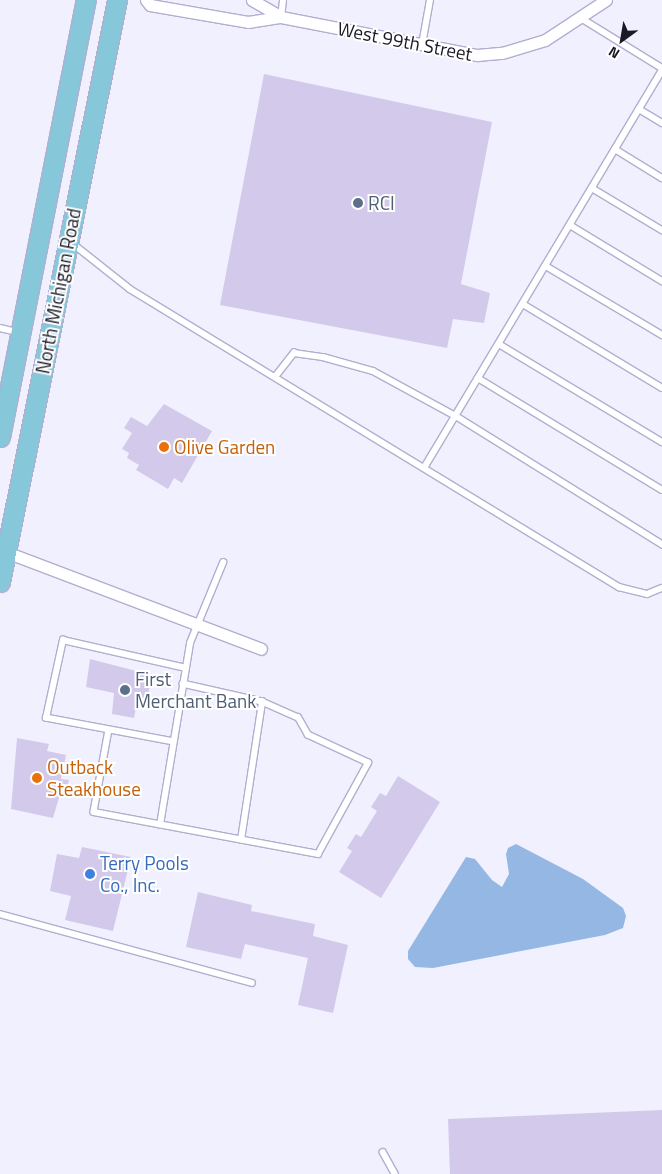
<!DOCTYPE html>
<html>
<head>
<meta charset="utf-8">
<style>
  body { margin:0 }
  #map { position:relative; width:662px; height:1174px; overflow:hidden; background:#f1f0fe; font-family:"Titillium Web",sans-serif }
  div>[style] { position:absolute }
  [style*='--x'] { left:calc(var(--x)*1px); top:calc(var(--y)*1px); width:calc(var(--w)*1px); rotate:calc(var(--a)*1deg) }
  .water>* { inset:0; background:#94b7e3 }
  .building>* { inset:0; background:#d3caeb }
  .roads { filter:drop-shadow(1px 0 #b2aed0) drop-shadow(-1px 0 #b2aed0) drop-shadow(0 1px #b2aed0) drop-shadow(0 -1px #b2aed0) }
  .lane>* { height:5.5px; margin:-2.75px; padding:0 2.75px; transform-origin:2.75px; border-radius:2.75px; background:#fff }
  .street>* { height:11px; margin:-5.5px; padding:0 5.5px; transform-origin:5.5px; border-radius:5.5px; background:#fff }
  .primary>* { height:19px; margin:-9.5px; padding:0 9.5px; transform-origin:9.5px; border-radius:9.5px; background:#86c7da }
  .dots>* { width:14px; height:14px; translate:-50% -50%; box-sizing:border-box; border:2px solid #fff; border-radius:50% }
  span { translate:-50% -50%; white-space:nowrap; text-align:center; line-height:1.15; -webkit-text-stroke:4px #fff; paint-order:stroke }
  .street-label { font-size:19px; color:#1a1925 }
  .service-label { font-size:19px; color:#4e5e75 }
  .left { translate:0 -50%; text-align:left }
  .food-label { font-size:19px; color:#c56008 }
  .shop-label { font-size:19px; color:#366cbe }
  .north { position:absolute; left:597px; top:15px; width:50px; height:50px; -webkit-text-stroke:4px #fff; paint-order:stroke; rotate:212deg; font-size:14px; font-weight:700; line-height:20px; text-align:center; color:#1a1925 }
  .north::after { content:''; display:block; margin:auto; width:18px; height:22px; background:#1a1925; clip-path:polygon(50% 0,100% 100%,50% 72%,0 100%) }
</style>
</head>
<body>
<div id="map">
  <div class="water">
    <i style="clip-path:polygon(516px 844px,583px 879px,623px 908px,626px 916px,623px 928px,605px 935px,433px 968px,415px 967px,408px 959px,408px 951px,466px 857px,475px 859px,492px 880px,502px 887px,509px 874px,506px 854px,508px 848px)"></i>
  </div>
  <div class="building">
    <i style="clip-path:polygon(264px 74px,492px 122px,461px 284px,490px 293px,484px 323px,453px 319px,447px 348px,220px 305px)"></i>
    <i style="clip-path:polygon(164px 404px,212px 431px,182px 483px,174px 478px,168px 489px,136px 470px,139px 465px,127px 458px,129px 453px,122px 449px,132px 433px,124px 428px,131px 417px,147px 426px)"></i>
    <i style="clip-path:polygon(90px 659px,152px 675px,147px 700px,138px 697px,134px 718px,112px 714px,114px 693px,86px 687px)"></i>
    <i style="clip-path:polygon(17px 738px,49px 744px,47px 751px,66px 755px,61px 779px,69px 780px,66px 792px,61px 791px,53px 818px,11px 809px)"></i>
    <i style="clip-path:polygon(398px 776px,440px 802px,381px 898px,339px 872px,352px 851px,347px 848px,356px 834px,361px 837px,377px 811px,371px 807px,380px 793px,386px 796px)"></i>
    <i style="clip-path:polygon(82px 847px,131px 857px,113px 931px,65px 920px,71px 896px,50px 891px,57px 854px,79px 858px)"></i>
    <i style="clip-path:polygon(198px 892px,252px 905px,251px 911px,315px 924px,313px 936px,348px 945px,333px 1013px,298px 1005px,308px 958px,245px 944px,241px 959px,186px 947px)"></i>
    <i style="clip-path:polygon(662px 1110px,662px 1174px,450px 1174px,448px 1119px)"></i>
  </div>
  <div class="roads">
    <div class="lane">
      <i style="--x:281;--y:17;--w:17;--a:-83"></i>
      <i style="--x:581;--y:18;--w:95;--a:31.7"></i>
      <i style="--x:422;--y:45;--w:46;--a:-79.9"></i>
      <i style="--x:639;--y:109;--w:27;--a:31"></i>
      <i style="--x:615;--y:149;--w:55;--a:31.7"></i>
      <i style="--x:592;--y:188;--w:82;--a:31"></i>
      <i style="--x:570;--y:225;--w:108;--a:31.3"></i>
      <i style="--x:72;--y:243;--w:74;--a:38.4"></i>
      <i style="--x:130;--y:289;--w:573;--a:31.36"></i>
      <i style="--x:619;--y:587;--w:29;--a:14"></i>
      <i style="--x:647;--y:594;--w:16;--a:-22"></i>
      <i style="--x:546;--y:266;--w:135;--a:30.7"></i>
      <i style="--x:523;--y:304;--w:162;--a:31.1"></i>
      <i style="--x:0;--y:328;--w:18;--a:13"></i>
      <i style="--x:499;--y:344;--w:190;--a:31"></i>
      <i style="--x:275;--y:377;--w:31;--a:-52"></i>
      <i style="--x:294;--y:353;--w:29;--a:8"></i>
      <i style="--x:323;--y:357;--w:52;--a:15.6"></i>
      <i style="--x:373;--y:371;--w:94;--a:28.5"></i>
      <i style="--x:456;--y:416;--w:243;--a:31.9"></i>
      <i style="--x:478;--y:378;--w:215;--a:31.3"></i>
      <i style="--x:424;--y:468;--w:463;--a:-59.1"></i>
      <i style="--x:109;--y:730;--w:83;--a:100.4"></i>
      <i style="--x:94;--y:812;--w:228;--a:10.6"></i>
      <i style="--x:318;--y:854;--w:104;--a:-61.2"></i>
      <i style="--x:368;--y:763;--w:66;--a:-155"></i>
      <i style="--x:308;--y:735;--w:20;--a:-120"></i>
      <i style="--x:298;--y:718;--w:39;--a:-156"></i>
      <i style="--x:262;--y:702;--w:81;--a:-167.2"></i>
      <i style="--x:174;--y:742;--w:130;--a:-169.4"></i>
      <i style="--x:46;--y:718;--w:80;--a:-77.7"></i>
      <i style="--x:63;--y:640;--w:126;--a:12.8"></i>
      <i style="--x:160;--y:825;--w:184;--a:-80.6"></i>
      <i style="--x:190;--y:643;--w:87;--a:-67.6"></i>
      <i style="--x:241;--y:840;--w:140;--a:-81.3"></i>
      <i style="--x:0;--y:914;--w:261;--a:15.3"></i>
      <i style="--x:383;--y:1152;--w:25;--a:61"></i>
    </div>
    <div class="street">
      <i style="--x:146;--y:0;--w:6;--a:51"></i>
      <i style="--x:150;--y:5;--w:99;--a:9.8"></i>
      <i style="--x:248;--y:22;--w:33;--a:-9"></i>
      <i style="--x:252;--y:0;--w:34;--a:30"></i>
      <i style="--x:281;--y:17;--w:200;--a:11"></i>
      <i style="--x:477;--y:55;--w:25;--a:-5"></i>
      <i style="--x:502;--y:53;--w:45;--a:-16.8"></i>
      <i style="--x:545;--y:40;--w:73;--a:-33.3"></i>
      <i style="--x:1;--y:550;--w:278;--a:20.8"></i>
    </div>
    <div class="primary">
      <i style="--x:0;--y:437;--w:445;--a:-78.9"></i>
      <i style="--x:0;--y:582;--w:594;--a:-78.63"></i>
    </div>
  </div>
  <div class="dots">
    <i style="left:358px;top:203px;background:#5c6f8a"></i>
    <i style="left:164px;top:447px;background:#e8710a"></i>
    <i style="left:125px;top:690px;background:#5c6f8a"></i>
    <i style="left:37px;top:778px;background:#e8710a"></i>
    <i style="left:90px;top:874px;background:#3f7fe0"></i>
  </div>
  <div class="street-label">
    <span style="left:405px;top:41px;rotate:11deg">West 99th Street</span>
    <span style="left:58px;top:291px;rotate:-79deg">North Michigan Road</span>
  </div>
  <div class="service-label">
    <span class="left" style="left:368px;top:203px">RCI</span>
    <span class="left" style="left:135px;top:690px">First<br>Merchant Bank</span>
  </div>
  <div class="food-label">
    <span class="left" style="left:174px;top:447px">Olive Garden</span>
    <span class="left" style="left:47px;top:778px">Outback<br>Steakhouse</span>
  </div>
  <div class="shop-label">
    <span class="left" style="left:100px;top:874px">Terry Pools<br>Co., Inc.</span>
  </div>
  <div class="north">N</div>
</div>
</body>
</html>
